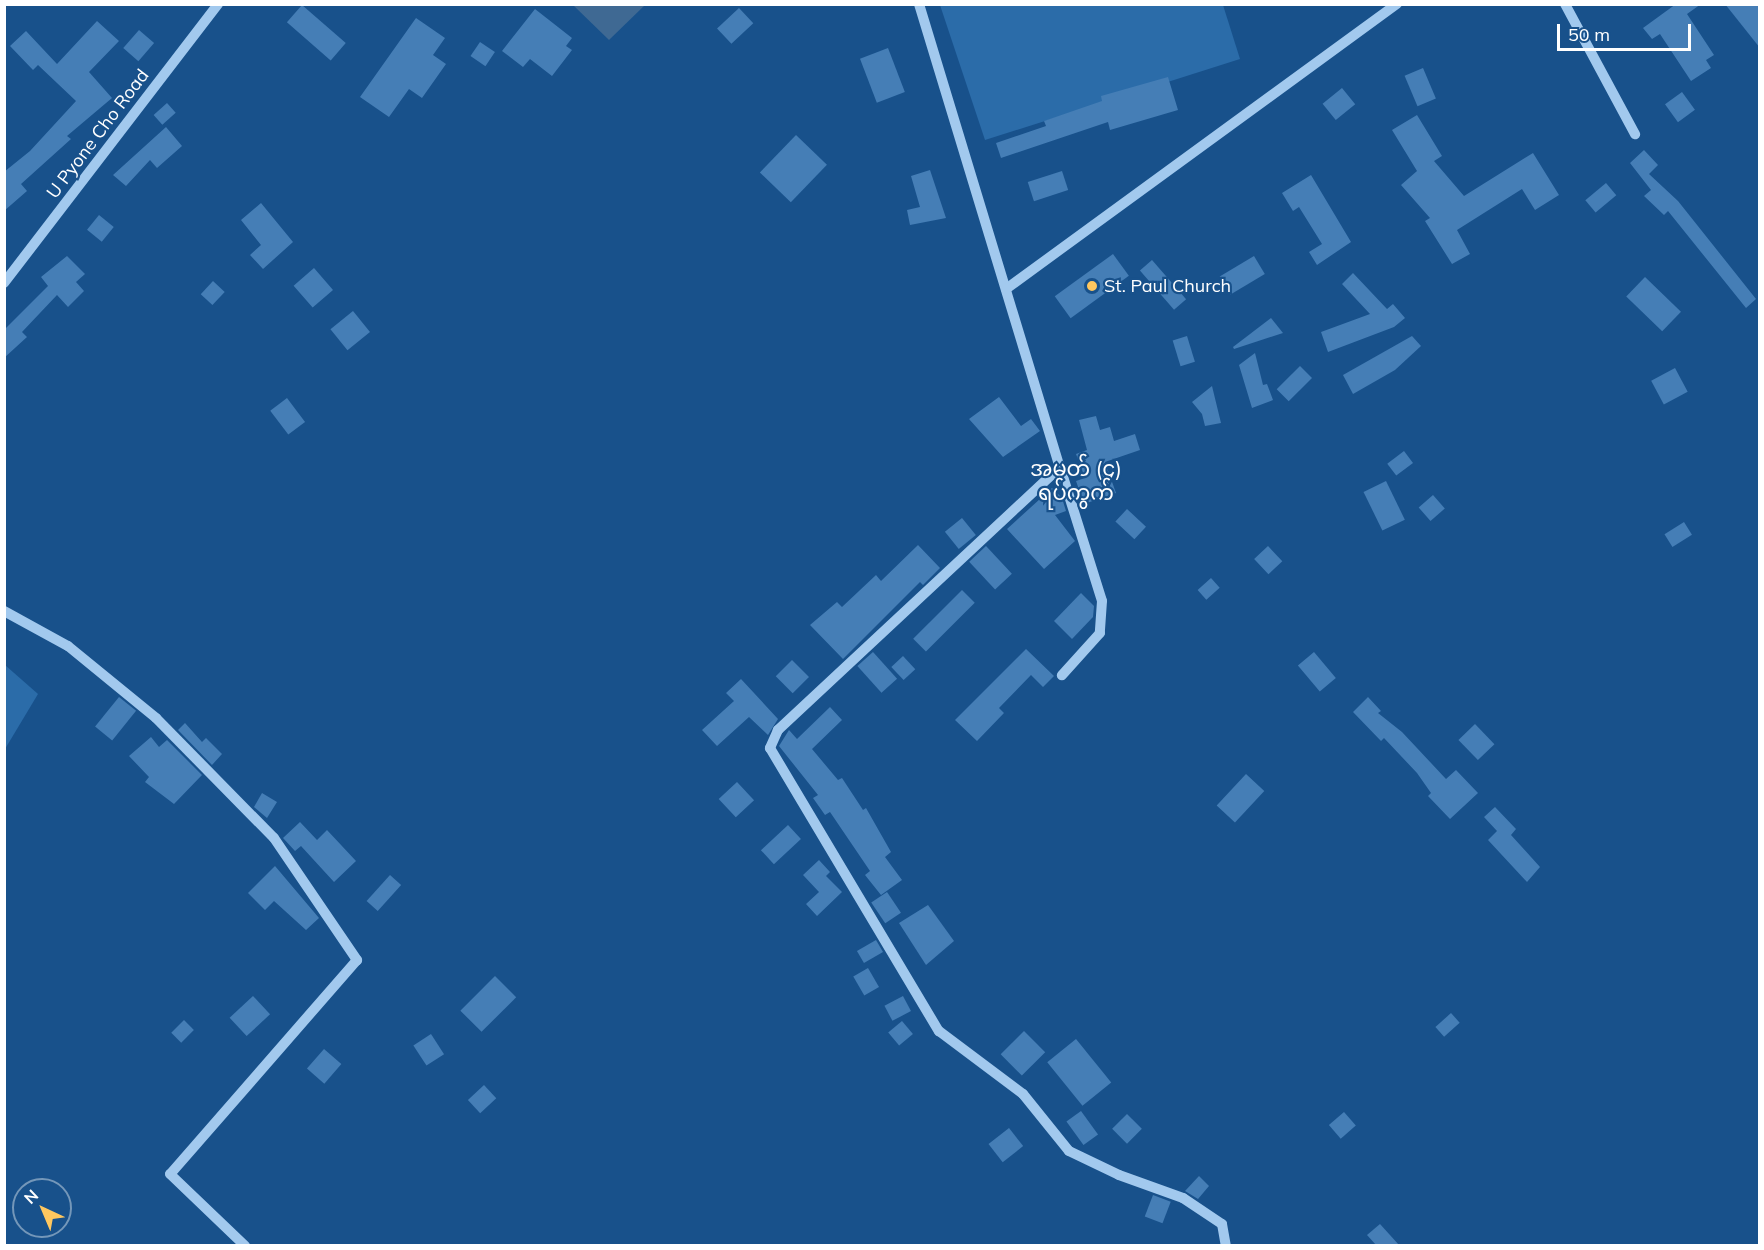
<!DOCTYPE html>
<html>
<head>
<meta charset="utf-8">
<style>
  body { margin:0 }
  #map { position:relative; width:1764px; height:1250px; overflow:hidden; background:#18518b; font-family:Mulish,"Noto Sans Myanmar",sans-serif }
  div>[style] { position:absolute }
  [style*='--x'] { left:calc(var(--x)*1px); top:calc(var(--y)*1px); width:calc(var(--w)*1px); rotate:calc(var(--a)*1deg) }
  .green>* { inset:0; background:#2b6ca9 }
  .water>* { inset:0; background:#3f6993 }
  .building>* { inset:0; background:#457eb6; transform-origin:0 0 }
  .minor>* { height:10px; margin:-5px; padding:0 5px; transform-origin:5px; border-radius:5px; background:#a2c9ee }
  .dots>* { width:16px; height:16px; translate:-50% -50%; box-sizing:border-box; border:3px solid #18518b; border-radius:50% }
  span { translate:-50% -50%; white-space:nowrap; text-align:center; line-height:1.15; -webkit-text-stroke:4.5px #18518b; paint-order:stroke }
  .street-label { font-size:18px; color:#fff }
  .poi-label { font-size:18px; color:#fff }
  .left { translate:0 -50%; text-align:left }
  .quarter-label { font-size:21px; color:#fff }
  .frame { position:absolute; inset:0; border:6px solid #fff; pointer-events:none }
  .north { position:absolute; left:12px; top:1178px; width:60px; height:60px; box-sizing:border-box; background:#18518b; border:2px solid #7497b9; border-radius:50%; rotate:316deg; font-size:16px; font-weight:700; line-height:24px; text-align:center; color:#fff }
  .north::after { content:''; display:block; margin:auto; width:21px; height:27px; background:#ffc75f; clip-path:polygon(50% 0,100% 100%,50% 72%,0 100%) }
  .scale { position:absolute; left:1557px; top:24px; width:134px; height:27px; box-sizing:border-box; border:3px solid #fff; border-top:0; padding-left:8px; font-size:18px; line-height:21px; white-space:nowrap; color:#fff; -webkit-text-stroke:4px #18518b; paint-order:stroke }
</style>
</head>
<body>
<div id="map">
  <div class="green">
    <i style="clip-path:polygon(940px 5px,1223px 5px,1240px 59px,985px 140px)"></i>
    <i style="clip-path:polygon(5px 665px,38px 694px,5px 749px)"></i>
  </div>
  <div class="water">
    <i style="clip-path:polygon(573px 5px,645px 5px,609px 40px)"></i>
  </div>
  <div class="building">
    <i style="clip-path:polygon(1676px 4px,1701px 4px,1687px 14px,1714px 55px,1706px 60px,1711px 68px,1691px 81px,1660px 34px,1652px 39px,1643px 28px)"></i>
    <i style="clip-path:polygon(1725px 4px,1760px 4px,1760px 48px)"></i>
    <i style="left:302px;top:5px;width:58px;height:23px;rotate:41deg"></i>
    <i style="left:739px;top:8px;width:21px;height:30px;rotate:47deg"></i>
    <i style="clip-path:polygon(535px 9px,572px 38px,566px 46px,572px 50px,552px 76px,530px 59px,523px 67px,502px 51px)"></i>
    <i style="clip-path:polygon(416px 18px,445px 38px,433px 55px,446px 64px,422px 98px,409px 89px,389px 117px,360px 97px)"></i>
    <i style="clip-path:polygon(97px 21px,119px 41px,89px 72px,112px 98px,67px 136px,71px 139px,21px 184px,27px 191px,4px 211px,4px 172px,30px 151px,76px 101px,38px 65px,33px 70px,10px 46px,26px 31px,57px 64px)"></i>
    <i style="left:139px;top:30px;width:20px;height:24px;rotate:41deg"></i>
    <i style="left:480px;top:42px;width:18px;height:17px;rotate:34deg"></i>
    <i style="left:888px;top:48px;width:47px;height:30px;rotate:69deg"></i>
    <i style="left:1423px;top:68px;width:33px;height:20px;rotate:67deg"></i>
    <i style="clip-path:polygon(1168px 77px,1178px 110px,1110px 130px,1108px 122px,1001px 158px,996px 143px,1046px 126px,1044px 121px,1102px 101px,1101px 96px)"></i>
    <i style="left:1342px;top:88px;width:21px;height:25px;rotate:51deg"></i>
    <i style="left:1682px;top:92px;width:22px;height:21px;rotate:54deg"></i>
    <i style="left:167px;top:103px;width:13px;height:18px;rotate:48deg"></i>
    <i style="clip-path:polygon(1417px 115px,1442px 156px,1434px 161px,1464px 196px,1533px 153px,1559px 195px,1535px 210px,1522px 189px,1457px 230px,1470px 254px,1452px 264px,1425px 221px,1430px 218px,1401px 185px,1417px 171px,1392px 130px)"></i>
    <i style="clip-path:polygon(166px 127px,182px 146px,157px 168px,150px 160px,126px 186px,113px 175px)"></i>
    <i style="left:796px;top:135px;width:43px;height:52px;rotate:44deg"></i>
    <i style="clip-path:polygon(1644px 150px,1658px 165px,1649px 174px,1678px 201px,1756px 299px,1746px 308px,1668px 211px,1664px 215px,1644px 196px,1651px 190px,1630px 163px)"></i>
    <i style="clip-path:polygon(930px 170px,946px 218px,910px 225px,907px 210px,920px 207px,911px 176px)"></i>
    <i style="left:1062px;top:171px;width:20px;height:36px;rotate:72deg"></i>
    <i style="clip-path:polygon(1311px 175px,1351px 242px,1317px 265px,1309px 252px,1322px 244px,1299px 207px,1293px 211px,1282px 193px)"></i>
    <i style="left:1606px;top:183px;width:16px;height:27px;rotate:50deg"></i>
    <i style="clip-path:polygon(261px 203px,293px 242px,263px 269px,250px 255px,261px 245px,241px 220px)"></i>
    <i style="left:99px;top:215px;width:19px;height:19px;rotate:39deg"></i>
    <i style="left:1113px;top:254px;width:27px;height:72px;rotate:54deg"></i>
    <i style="clip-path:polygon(67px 256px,85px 274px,76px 282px,84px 291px,68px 307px,57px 295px,22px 332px,27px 337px,4px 358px,4px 330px,48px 286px,41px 277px)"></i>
    <i style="left:1254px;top:256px;width:21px;height:40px;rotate:59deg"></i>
    <i style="left:1152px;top:260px;width:52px;height:16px;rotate:49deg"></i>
    <i style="left:314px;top:268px;width:29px;height:27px;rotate:49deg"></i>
    <i style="clip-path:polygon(1353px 273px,1387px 309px,1393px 304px,1405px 318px,1394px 327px,1328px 352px,1321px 332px,1370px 314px,1342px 284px)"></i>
    <i style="left:1645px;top:277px;width:50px;height:27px;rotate:44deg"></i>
    <i style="left:213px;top:281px;width:16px;height:18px;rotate:43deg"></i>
    <i style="left:353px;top:311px;width:27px;height:29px;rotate:51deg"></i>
    <i style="clip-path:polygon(1271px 318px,1283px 333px,1234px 349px,1233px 347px)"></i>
    <i style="left:1187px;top:336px;width:27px;height:15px;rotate:73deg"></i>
    <i style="clip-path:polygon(1412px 336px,1421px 346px,1395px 370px,1353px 394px,1343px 375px)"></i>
    <i style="clip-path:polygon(1255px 353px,1263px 385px,1267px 384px,1273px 400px,1252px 408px,1239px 365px)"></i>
    <i style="left:1300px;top:366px;width:17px;height:33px;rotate:45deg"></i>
    <i style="left:1675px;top:368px;width:27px;height:27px;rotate:62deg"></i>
    <i style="clip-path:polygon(1212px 386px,1221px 423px,1205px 426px,1202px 414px,1192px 402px)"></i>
    <i style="clip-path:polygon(999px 397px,1021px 426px,1031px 419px,1040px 431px,1003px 457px,969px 419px)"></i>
    <i style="left:287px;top:398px;width:30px;height:21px;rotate:53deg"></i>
    <i style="clip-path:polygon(1096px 416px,1100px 430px,1110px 427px,1114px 441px,1135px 434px,1140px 450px,1105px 462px,1116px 493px,1084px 504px,1076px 481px,1085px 478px,1076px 454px,1087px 450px,1079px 420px)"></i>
    <i style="left:1404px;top:451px;width:15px;height:21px;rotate:53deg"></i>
    <i style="left:1386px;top:481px;width:43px;height:25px;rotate:64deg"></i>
    <i style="clip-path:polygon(1052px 488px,1062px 498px,1066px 511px,1055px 515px,1075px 541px,1044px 569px,1007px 529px)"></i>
    <i style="left:1433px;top:495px;width:18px;height:19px;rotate:49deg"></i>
    <i style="left:1127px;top:509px;width:26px;height:17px;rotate:43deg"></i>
    <i style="left:962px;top:518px;width:22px;height:22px;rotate:51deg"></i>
    <i style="left:1684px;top:522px;width:15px;height:23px;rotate:58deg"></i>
    <i style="clip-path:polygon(918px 545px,940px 568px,923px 585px,920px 582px,843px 659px,810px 625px,837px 602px,842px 607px,876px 575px,881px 581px)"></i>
    <i style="left:986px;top:546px;width:38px;height:23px;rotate:47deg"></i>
    <i style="left:1268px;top:546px;width:21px;height:19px;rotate:47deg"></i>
    <i style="left:1211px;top:578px;width:13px;height:18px;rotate:48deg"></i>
    <i style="left:962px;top:590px;width:18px;height:69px;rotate:45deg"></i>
    <i style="clip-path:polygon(1081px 593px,1094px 606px,1093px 617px,1072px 639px,1054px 621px)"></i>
    <i style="clip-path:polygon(1026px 649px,1054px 676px,1043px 687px,1031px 675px,999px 708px,1004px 713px,977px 741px,955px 720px)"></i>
    <i style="left:873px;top:652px;width:36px;height:21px;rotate:48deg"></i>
    <i style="left:1314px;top:652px;width:34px;height:21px;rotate:50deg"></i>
    <i style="left:903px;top:656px;width:18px;height:16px;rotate:47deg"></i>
    <i style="left:792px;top:660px;width:24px;height:23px;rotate:45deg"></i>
    <i style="clip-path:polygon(741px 679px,778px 719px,768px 735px,749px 717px,717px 746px,702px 730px,734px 701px,726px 693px)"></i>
    <i style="left:119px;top:697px;width:22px;height:38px;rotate:39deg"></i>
    <i style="clip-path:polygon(1368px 697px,1381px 711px,1378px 713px,1402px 732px,1446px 779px,1456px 770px,1478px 793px,1450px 819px,1428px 796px,1431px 793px,1417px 773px,1384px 738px,1381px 741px,1353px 712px)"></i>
    <i style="clip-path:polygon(830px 707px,842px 720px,812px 749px,838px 780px,842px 778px,863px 810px,866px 808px,891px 852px,885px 857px,902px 880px,881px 895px,865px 875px,870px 871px,830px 812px,825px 815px,813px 798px,818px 795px,779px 746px,789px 730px,797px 739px)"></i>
    <i style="clip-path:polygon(185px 723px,202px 742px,206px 738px,222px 754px,212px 765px,178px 730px)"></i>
    <i style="left:1475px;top:724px;width:28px;height:23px;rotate:46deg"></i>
    <i style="clip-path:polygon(151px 737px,159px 747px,167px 740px,202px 775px,174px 804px,145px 782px,149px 777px,129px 756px)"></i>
    <i style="left:1246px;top:774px;width:25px;height:43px;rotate:43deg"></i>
    <i style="left:737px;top:782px;width:25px;height:25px;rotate:47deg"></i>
    <i style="clip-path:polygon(262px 793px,277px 802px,267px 818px,254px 807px)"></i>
    <i style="clip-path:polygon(1495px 807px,1516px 829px,1511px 835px,1540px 867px,1527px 882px,1488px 840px,1497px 831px,1484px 817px)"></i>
    <i style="clip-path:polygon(300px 822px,317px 840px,327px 830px,356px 861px,334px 882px,301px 846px,295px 851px,283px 838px)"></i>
    <i style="left:788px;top:825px;width:19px;height:37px;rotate:47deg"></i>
    <i style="clip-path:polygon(819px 860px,830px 872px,826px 876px,842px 892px,817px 916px,806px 904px,819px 892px,803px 875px)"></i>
    <i style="clip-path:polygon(275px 866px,319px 918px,306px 930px,274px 901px,265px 910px,248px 893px)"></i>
    <i style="left:390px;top:875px;width:15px;height:35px;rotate:42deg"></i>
    <i style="left:887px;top:892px;width:25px;height:19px;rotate:56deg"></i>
    <i style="clip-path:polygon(928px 905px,954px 941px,926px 965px,899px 923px)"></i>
    <i style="left:876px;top:940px;width:14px;height:22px;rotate:60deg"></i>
    <i style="left:868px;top:968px;width:22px;height:17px;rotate:60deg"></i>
    <i style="left:495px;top:976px;width:30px;height:49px;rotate:45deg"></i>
    <i style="left:253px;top:996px;width:25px;height:32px;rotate:47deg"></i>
    <i style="left:903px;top:996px;width:17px;height:21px;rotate:62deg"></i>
    <i style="left:1451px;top:1013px;width:13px;height:21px;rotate:48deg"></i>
    <i style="left:184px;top:1020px;width:14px;height:18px;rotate:45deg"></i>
    <i style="left:902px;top:1021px;width:17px;height:18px;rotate:50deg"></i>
    <i style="left:1024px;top:1031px;width:30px;height:33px;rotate:45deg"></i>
    <i style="left:431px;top:1034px;width:24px;height:21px;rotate:57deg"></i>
    <i style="left:1076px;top:1039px;width:56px;height:37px;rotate:51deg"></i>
    <i style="left:324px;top:1049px;width:23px;height:26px;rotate:41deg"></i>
    <i style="left:484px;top:1085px;width:18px;height:22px;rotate:47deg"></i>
    <i style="left:1081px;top:1111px;width:29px;height:18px;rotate:54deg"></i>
    <i style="left:1344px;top:1112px;width:18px;height:20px;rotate:49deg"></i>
    <i style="left:1127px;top:1114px;width:21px;height:21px;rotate:45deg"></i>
    <i style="left:1009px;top:1128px;width:23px;height:26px;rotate:52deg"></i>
    <i style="clip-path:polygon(1199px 1176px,1209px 1186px,1198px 1199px,1185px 1191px)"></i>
    <i style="left:1153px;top:1195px;width:19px;height:23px;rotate:21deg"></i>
    <i style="clip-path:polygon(1380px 1224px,1399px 1245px,1376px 1245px,1367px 1235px)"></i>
  </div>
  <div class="minor">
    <i style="--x:919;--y:4;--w:484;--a:73.1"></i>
    <i style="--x:1060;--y:467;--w:386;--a:137"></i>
    <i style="--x:778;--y:730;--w:20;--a:114"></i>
    <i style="--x:770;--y:748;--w:330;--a:59.2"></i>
    <i style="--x:939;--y:1031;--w:105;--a:36.9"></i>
    <i style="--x:1023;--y:1094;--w:73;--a:51.1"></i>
    <i style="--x:1069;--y:1151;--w:55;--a:25.6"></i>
    <i style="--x:1119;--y:1175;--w:68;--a:19.8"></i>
    <i style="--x:1183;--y:1198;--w:47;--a:33.7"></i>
    <i style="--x:1222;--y:1224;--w:22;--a:80"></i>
    <i style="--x:1565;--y:4;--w:148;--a:61.7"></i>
    <i style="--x:4;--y:283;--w:352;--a:-52.5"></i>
    <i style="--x:1006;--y:289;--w:484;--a:-36.1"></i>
    <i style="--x:1060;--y:467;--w:140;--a:72.6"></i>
    <i style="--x:1102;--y:601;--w:32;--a:94"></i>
    <i style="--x:1100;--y:633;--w:57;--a:132.1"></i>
    <i style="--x:4;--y:611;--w:73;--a:28.7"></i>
    <i style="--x:68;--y:646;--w:114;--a:39.3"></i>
    <i style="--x:156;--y:718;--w:168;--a:45.5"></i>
    <i style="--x:274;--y:838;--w:148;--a:55.8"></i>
    <i style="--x:357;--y:960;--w:284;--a:131.1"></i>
    <i style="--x:170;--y:1174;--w:104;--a:43.8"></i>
  </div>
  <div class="dots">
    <i style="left:1092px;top:286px;background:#ffc75f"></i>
  </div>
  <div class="street-label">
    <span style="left:98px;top:134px;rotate:-53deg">U Pyone Cho Road</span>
  </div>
  <div class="poi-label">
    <span class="left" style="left:1104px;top:286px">St. Paul Church</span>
  </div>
  <div class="quarter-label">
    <span style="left:1076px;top:480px">အမှတ် (၄)<br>ရပ်ကွက်</span>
  </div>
  <div class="frame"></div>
  <div class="north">N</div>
  <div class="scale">50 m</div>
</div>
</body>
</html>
